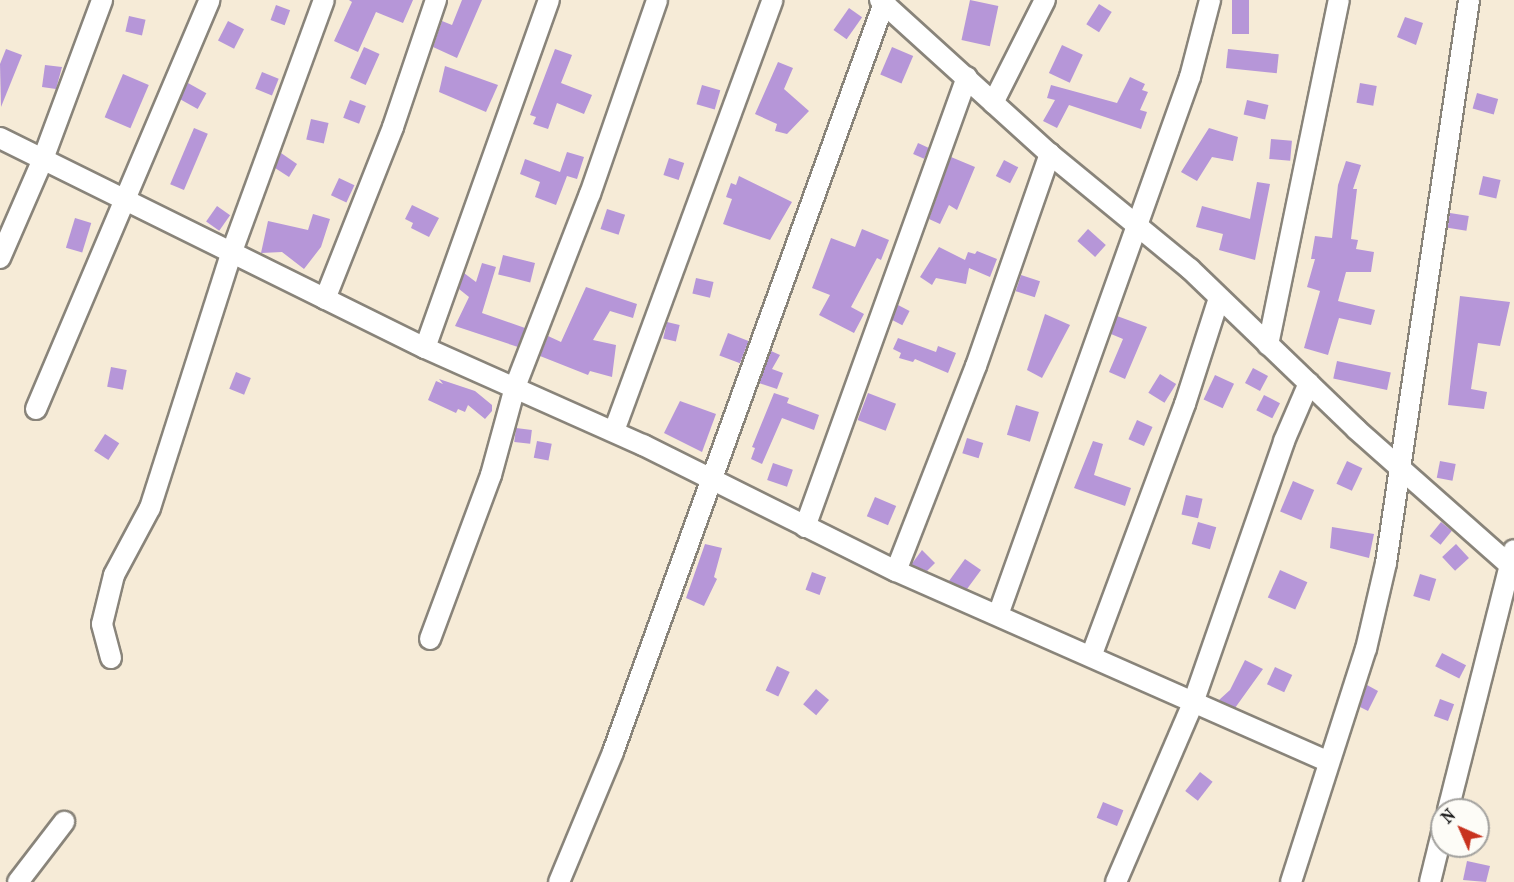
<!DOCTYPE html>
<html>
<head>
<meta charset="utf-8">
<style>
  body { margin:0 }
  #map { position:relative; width:1514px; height:882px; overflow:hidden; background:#f6ebd7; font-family:"IM FELL French Canon",serif }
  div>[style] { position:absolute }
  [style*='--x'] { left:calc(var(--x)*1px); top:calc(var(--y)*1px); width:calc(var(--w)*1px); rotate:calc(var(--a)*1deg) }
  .building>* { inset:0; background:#b696d8; transform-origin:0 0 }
  .roads { filter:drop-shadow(2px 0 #89847a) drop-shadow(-2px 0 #89847a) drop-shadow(0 2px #89847a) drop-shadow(0 -2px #89847a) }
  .minor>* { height:20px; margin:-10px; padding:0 10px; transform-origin:10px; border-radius:10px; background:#fff }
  span { translate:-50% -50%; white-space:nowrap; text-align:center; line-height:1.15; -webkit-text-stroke:6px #fdfcf7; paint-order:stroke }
  .north { position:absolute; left:1430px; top:798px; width:60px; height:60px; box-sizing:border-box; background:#fdfcf7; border:2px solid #a3a29f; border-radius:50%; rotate:315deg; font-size:16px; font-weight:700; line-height:24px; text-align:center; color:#1c1c1c }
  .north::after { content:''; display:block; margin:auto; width:21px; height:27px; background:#c8321e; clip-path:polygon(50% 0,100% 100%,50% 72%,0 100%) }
</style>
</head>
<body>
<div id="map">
  <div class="building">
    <i style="clip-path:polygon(349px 0,413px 0,403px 23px,376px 12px,358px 52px,334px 41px,352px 2px)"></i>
    <i style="clip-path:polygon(462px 0,482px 0,457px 58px,433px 47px,442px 21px,452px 25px)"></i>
    <i style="left:970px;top:0;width:29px;height:41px;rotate:12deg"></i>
    <i style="left:1232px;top:0;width:17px;height:34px"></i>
    <i style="left:1099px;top:4px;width:15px;height:24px;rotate:32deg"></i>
    <i style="left:276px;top:5px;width:15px;height:16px;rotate:20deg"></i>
    <i style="left:849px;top:8px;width:16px;height:27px;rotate:35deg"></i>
    <i style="left:129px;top:16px;width:17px;height:16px;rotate:13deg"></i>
    <i style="clip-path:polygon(1405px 17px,1423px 23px,1416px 45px,1397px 37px)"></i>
    <i style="left:228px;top:21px;width:18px;height:22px;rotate:27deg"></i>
    <i style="left:1062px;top:45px;width:23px;height:31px;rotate:25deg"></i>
    <i style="left:364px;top:47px;width:17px;height:34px;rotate:24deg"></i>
    <i style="left:892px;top:47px;width:23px;height:30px;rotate:23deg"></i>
    <i style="clip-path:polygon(6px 49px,22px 55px,1px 107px,0 64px)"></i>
    <i style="clip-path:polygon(555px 49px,572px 55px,561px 83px,592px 95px,584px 114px,557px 103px,548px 129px,533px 124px,536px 117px,530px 115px)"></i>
    <i style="left:1228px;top:49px;width:51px;height:19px;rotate:6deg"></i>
    <i style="clip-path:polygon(778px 62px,793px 68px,784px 89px,809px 111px,787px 134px,775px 131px,777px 124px,755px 114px)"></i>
    <i style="clip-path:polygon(45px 65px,62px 67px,56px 89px,42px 87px)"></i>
    <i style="clip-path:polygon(445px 66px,498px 85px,486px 112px,439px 92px)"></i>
    <i style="left:262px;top:72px;width:18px;height:18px;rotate:22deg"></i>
    <i style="left:123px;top:74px;width:28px;height:47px;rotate:23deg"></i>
    <i style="clip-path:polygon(1130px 77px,1145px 84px,1142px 90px,1148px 92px,1140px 110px,1147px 112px,1141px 129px,1069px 105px,1057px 128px,1043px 121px,1055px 100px,1047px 98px,1051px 85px,1117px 103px)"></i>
    <i style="left:188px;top:83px;width:21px;height:18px;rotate:29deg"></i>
    <i style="left:1360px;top:83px;width:17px;height:20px;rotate:10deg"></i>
    <i style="left:702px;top:85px;width:19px;height:20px;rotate:16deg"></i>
    <i style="left:1477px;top:93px;width:22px;height:16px;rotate:16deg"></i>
    <i style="left:350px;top:100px;width:17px;height:19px;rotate:21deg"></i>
    <i style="left:1247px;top:100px;width:22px;height:15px;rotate:13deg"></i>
    <i style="left:311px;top:119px;width:18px;height:21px;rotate:13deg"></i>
    <i style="left:194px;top:128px;width:15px;height:61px;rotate:23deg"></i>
    <i style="clip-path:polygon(1209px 128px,1238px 137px,1233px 161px,1212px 157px,1197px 181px,1181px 172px)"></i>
    <i style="left:1271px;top:139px;width:21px;height:20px;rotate:5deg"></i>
    <i style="left:918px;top:143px;width:12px;height:12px;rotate:24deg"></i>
    <i style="clip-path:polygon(567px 152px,584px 157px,577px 179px,567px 176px,556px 205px,535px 197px,540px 182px,520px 174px,525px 159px,560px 172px)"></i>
    <i style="clip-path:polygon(281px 153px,297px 164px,289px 177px,275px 168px)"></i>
    <i style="clip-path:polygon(951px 157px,975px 167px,957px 210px,949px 205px,940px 224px,929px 219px)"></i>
    <i style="left:669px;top:158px;width:16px;height:18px;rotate:18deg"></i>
    <i style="left:1004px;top:160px;width:16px;height:18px;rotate:27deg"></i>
    <i style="clip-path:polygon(1346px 161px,1361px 165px,1353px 189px,1357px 189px,1351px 239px,1358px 240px,1356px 249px,1374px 252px,1371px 272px,1346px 272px,1338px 301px,1375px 310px,1371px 325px,1339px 318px,1328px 355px,1304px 348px,1320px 291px,1307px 287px,1315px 259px,1311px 259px,1315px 236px,1332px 238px,1338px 185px)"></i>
    <i style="clip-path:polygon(739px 176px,792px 202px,770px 240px,723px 224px,732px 199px,726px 197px,731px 183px,736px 185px)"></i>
    <i style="left:1483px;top:176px;width:18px;height:19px;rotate:13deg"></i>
    <i style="left:339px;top:178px;width:17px;height:19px;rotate:25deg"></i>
    <i style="clip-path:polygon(1257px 182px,1270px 184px,1255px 260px,1219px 250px,1223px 234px,1196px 227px,1202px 206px,1250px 219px)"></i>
    <i style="clip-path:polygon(412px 205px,439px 218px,429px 237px,411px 228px,413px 223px,405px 219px)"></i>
    <i style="left:217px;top:206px;width:16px;height:19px;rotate:35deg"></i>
    <i style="left:607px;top:209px;width:19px;height:21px;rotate:18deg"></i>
    <i style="left:1450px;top:213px;width:19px;height:15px;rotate:9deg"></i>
    <i style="clip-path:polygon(313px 214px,330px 219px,321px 247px,304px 269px,282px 252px,261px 253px,268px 221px,308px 230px)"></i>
    <i style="left:75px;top:218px;width:17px;height:31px;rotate:17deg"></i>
    <i style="clip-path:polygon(862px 229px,889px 240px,881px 260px,877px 258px,851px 307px,864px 314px,854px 333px,819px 315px,830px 295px,812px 288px,831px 238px,855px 247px)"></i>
    <i style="left:1088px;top:229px;width:24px;height:16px;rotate:42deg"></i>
    <i style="clip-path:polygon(939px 247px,965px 260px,968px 252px,975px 254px,977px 251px,997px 259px,990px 277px,969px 268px,966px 284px,936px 278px,932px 285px,920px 277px)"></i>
    <i style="left:503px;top:255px;width:33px;height:20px;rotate:14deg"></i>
    <i style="clip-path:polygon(482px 263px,496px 267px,482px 313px,525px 328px,518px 347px,455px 326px,469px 297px,459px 289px,464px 273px,476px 282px)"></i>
    <i style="left:1021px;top:275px;width:20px;height:17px;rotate:18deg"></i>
    <i style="left:696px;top:278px;width:18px;height:16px;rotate:13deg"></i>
    <i style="clip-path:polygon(586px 287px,637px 304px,633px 318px,610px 311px,593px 340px,616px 345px,612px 377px,590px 371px,588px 375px,540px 356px,548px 336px,561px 342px)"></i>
    <i style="clip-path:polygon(1460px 296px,1510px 302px,1500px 346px,1478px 343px,1471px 389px,1487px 392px,1484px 409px,1448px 405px)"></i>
    <i style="left:898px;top:305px;width:13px;height:16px;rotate:27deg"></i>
    <i style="clip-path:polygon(1045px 314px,1070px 325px,1042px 378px,1027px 370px)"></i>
    <i style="clip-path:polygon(1117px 316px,1147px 327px,1125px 379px,1109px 372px,1123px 339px,1111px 334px)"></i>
    <i style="left:667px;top:322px;width:13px;height:17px;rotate:13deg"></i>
    <i style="left:728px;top:333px;width:22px;height:24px;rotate:21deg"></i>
    <i style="clip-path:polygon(898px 338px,936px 352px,938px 346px,956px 353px,948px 373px,915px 359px,913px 362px,899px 358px,901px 353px,893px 349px)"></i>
    <i style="clip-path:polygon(771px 351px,780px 355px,772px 369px,783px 373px,777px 389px,759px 383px)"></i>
    <i style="left:1337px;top:361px;width:55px;height:18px;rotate:12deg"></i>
    <i style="left:111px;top:367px;width:16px;height:20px;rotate:11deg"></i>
    <i style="left:1253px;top:368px;width:17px;height:17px;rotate:28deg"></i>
    <i style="left:236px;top:372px;width:16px;height:18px;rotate:22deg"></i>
    <i style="left:1160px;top:374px;width:19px;height:22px;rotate:32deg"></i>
    <i style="left:1215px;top:375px;width:21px;height:27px;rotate:25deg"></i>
    <i style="clip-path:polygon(439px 379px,475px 391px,492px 405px,492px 411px,485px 419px,468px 405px,465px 412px,458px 409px,456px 413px,428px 400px,436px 381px,443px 384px)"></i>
    <i style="clip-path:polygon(774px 393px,789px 398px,787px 403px,819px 415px,814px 430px,782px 418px,762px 464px,751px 459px,755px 448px,752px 447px)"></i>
    <i style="left:868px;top:393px;width:30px;height:29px;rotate:21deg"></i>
    <i style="left:1264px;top:395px;width:18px;height:17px;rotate:27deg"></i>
    <i style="clip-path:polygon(680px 401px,716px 414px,702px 452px,664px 433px)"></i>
    <i style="left:1016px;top:405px;width:24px;height:31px;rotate:17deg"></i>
    <i style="left:1137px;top:420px;width:17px;height:21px;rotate:24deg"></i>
    <i style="left:516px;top:428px;width:16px;height:14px;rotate:7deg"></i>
    <i style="left:105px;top:434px;width:17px;height:20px;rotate:33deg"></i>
    <i style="left:967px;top:438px;width:17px;height:16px;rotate:17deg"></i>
    <i style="left:537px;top:441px;width:15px;height:17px;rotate:11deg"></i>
    <i style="clip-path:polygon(1093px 441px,1103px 444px,1094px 475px,1131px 488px,1125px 506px,1074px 488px)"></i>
    <i style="left:1347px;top:461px;width:17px;height:25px;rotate:25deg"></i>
    <i style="left:1440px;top:461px;width:16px;height:17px;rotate:11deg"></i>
    <i style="left:773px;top:463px;width:21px;height:18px;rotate:19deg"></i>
    <i style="left:1293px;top:481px;width:23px;height:33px;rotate:23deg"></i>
    <i style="left:1186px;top:495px;width:17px;height:20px;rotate:13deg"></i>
    <i style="left:875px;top:497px;width:23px;height:21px;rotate:23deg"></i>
    <i style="left:1198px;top:522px;width:19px;height:23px;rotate:16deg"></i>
    <i style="left:1441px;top:522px;width:14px;height:18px;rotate:39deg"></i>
    <i style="clip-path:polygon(1332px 527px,1374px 534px,1369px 558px,1330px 548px)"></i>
    <i style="clip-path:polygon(705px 544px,722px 548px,714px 577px,717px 579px,704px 606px,686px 598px)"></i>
    <i style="left:1456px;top:544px;width:19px;height:19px;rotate:47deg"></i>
    <i style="clip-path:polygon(922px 550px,935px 563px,927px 571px,911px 565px)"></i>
    <i style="clip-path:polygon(965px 559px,981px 570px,967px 589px,949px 581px)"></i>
    <i style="left:1280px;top:570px;width:30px;height:30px;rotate:24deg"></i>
    <i style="left:812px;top:572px;width:15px;height:19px;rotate:20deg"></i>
    <i style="left:1420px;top:574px;width:17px;height:23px;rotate:17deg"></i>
    <i style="left:1442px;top:653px;width:27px;height:15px;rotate:27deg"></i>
    <i style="clip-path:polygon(1245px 660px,1263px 669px,1235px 708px,1219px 700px,1230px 690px)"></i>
    <i style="left:777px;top:666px;width:14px;height:27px;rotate:25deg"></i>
    <i style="left:1275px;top:667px;width:19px;height:19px;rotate:25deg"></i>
    <i style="clip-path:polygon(1367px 685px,1378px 691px,1368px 711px,1360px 707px)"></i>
    <i style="left:816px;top:689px;width:17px;height:20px;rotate:40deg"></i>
    <i style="left:1440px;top:699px;width:15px;height:18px;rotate:20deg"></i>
    <i style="left:1200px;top:772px;width:16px;height:24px;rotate:38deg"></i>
    <i style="left:1103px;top:802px;width:22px;height:17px;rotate:22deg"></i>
    <i style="clip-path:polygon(1467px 861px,1490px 866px,1486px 882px,1463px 880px)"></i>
  </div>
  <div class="roads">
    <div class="minor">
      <i style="--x:880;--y:0;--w:229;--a:42.2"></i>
      <i style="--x:1050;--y:154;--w:181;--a:39.4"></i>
      <i style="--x:1190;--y:269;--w:231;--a:43.9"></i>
      <i style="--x:1356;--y:429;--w:211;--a:41.5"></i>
      <i style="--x:993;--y:103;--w:115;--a:-63.2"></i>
      <i style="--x:0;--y:138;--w:474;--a:26.3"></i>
      <i style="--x:425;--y:348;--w:239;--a:24"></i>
      <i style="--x:643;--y:445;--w:283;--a:26.5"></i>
      <i style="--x:896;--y:571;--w:471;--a:23.8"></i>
      <i style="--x:0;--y:258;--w:108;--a:-66.5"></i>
      <i style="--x:43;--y:159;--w:170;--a:-69.6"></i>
      <i style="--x:325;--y:299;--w:185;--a:-68.4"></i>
      <i style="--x:393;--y:127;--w:134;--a:-71.3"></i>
      <i style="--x:1268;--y:345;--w:352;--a:-78.4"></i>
      <i style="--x:425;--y:348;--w:369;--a:-70.4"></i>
      <i style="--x:36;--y:409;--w:444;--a:-67"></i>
      <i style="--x:614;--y:431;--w:459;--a:-69.8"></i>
      <i style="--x:805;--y:527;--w:478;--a:-70.2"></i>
      <i style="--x:896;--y:571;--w:220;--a:-68.7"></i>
      <i style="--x:976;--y:366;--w:225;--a:-70.8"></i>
      <i style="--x:998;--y:615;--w:571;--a:-70.36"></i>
      <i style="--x:1190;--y:77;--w:80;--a:-75.4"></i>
      <i style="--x:430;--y:639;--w:175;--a:-69.6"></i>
      <i style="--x:491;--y:475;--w:91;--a:-74.7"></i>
      <i style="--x:515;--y:387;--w:207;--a:-68.8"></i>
      <i style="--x:590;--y:194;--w:205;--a:-70.9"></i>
      <i style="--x:1092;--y:654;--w:267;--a:-69.6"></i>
      <i style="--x:1185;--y:404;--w:111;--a:-72.2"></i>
      <i style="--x:111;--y:658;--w:35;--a:-105"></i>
      <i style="--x:102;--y:624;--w:50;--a:-76.2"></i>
      <i style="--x:114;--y:575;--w:76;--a:-61.8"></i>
      <i style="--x:150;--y:508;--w:267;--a:-72.3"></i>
      <i style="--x:231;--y:254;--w:270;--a:-69.9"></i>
      <i style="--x:1448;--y:810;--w:268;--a:-75.8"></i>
      <i style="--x:18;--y:882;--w:76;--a:-52.5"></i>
      <i style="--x:559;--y:882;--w:141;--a:-67.4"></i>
      <i style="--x:613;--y:752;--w:800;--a:-70.11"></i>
      <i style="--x:1116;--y:882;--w:195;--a:-66.7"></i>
      <i style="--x:1193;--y:703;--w:277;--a:-70.8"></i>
      <i style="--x:1284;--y:441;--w:63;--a:-66.7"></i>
      <i style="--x:1291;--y:882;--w:245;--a:-72.2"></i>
      <i style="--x:1366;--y:649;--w:88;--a:-76.9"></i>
      <i style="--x:1386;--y:563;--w:569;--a:-81.61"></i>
      <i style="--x:1430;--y:882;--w:50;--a:-76.2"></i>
    </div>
  </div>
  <div class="north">N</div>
</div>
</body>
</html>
